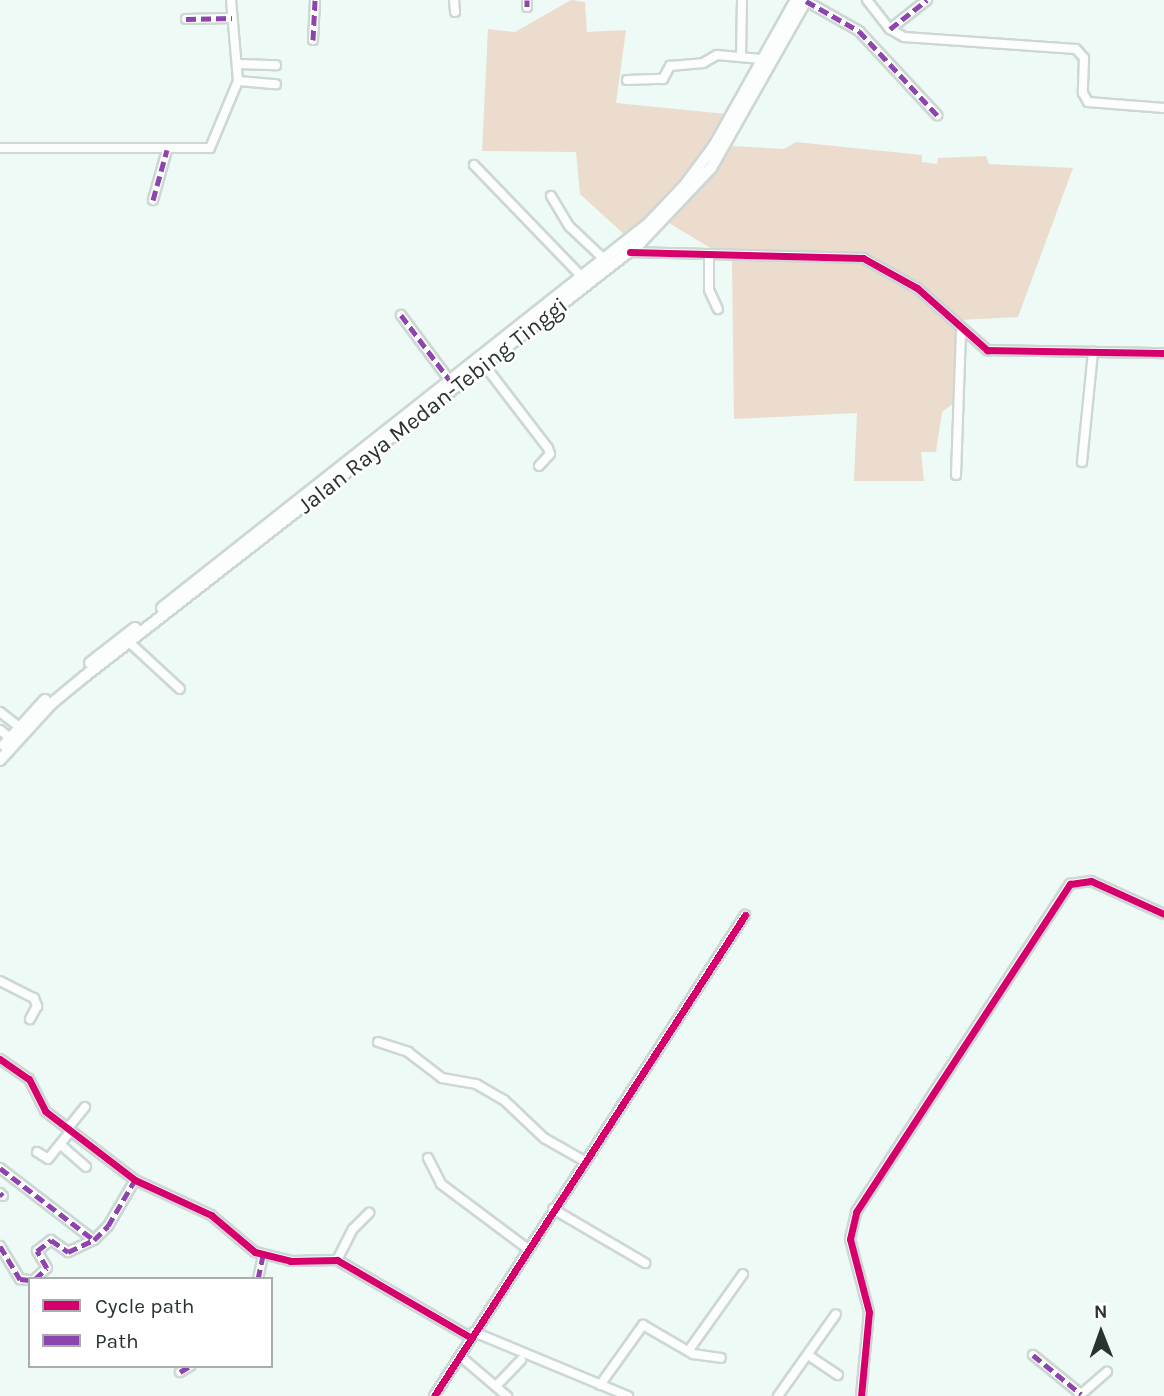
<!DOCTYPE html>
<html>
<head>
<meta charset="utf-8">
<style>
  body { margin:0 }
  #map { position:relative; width:1164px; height:1396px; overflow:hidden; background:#edfaf6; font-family:Karla,sans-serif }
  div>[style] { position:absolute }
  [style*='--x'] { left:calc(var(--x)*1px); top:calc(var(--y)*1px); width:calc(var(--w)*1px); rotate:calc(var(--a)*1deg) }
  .green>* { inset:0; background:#ecdccd }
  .roads { filter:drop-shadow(2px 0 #cdd7d4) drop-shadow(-2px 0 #cdd7d4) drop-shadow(0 2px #cdd7d4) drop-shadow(0 -2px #cdd7d4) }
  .minor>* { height:8px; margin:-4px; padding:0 4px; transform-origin:4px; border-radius:4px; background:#fcfefe }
  .highway>* { height:10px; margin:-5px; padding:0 5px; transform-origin:5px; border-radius:5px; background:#fcfefe }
  .quiet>* { height:5px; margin-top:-2.5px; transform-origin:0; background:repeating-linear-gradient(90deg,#8e44ad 0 10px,transparent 0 15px) }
  .cycleway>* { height:7px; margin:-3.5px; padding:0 3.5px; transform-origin:3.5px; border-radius:3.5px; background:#d6006c }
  span { translate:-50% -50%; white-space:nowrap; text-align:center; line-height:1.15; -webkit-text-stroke:5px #fff; paint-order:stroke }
  .street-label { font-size:23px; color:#293431 }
  .legend { position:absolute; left:28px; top:1277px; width:245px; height:91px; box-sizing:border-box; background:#fff; border:2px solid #a9aead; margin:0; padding:9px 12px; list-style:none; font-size:21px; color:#293431 }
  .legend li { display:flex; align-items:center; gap:14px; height:35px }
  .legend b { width:35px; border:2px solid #a9aead }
  .north { position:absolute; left:1066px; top:1298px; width:70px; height:70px; -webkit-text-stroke:5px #fff; paint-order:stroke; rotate:359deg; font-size:19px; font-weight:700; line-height:28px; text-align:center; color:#293431 }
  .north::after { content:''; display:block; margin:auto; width:24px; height:32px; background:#293431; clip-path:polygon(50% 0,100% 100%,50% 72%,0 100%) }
</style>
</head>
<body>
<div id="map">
  <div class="green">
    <i style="clip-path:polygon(571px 0,585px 2px,587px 32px,626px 30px,616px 103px,726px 114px,690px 174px,627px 237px,580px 194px,576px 152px,482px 151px,488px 29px,515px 32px)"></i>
    <i style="clip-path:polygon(796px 142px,922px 155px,922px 162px,937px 164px,938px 158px,986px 156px,989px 164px,1073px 168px,1018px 317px,959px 320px,954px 403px,942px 412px,936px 452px,921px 452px,924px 481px,854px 481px,857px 413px,734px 419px,732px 261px,669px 223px,733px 146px,784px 149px)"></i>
  </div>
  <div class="roads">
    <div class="minor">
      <i style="--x:454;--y:0;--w:12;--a:85"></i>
      <i style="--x:867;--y:0;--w:37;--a:52"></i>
      <i style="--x:890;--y:29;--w:16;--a:30"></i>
      <i style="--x:904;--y:37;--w:172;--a:4"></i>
      <i style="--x:1076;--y:49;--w:12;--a:48"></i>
      <i style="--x:1084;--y:58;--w:35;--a:92"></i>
      <i style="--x:1083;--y:93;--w:10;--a:61"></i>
      <i style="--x:1088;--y:102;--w:76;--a:4.5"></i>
      <i style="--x:806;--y:1;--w:61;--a:29.5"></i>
      <i style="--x:859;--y:31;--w:115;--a:47.1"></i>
      <i style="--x:527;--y:7;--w:7;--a:-90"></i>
      <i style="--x:186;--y:19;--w:46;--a:-1.2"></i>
      <i style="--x:890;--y:29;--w:47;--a:-38.1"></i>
      <i style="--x:313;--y:40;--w:40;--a:-87.1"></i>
      <i style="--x:741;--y:57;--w:57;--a:-89"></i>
      <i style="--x:239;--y:64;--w:37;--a:2"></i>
      <i style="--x:627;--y:80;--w:36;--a:-2"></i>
      <i style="--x:663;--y:79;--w:15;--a:-62"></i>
      <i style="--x:670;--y:66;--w:33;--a:-5"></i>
      <i style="--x:703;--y:63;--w:16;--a:-30"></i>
      <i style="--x:717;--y:55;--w:44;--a:5.2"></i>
      <i style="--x:238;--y:81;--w:38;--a:5"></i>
      <i style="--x:0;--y:148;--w:210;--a:0"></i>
      <i style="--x:210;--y:148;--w:73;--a:-67.3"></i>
      <i style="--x:238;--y:81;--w:81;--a:-94.9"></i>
      <i style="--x:474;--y:165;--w:157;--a:46"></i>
      <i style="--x:551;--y:196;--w:35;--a:59"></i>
      <i style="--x:569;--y:226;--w:50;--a:43.4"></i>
      <i style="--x:153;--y:200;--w:52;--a:-74.4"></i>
      <i style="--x:630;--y:252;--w:233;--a:1.5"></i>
      <i style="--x:863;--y:258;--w:62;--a:29.1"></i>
      <i style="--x:917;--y:288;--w:94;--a:41.5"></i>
      <i style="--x:987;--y:350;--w:177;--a:1"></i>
      <i style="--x:709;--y:256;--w:34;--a:90"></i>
      <i style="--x:709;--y:290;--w:21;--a:65"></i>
      <i style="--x:401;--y:315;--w:84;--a:53.3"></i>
      <i style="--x:485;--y:366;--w:103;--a:52.5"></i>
      <i style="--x:548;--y:448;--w:6;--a:72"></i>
      <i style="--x:550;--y:454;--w:16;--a:133"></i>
      <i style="--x:1082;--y:462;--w:111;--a:-84.3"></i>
      <i style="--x:956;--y:475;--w:143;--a:-88"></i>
      <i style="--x:129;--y:642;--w:69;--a:42.7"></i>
      <i style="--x:0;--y:712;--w:23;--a:38"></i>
      <i style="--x:0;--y:730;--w:11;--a:38"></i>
      <i style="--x:0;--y:981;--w:38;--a:27"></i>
      <i style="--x:34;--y:998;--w:9;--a:69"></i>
      <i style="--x:37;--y:1006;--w:15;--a:118"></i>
      <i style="--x:378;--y:1042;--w:32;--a:18"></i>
      <i style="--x:408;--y:1052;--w:43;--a:37.4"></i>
      <i style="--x:442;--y:1078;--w:35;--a:10"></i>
      <i style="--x:476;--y:1084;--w:32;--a:30"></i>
      <i style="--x:504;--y:1100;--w:55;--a:43.5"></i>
      <i style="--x:544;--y:1138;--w:48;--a:29.7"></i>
      <i style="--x:0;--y:1059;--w:35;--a:35"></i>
      <i style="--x:29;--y:1079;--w:36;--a:63"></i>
      <i style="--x:45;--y:1111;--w:113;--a:37.5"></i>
      <i style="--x:135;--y:1180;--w:84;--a:24.7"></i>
      <i style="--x:211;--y:1215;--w:57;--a:40.1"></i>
      <i style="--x:255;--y:1252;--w:36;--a:14"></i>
      <i style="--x:290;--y:1261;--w:47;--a:-1.2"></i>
      <i style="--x:337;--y:1260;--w:154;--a:30.1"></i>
      <i style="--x:68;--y:1128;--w:27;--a:-51"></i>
      <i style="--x:61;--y:1145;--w:33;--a:41"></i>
      <i style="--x:37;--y:1152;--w:13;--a:32"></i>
      <i style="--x:48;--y:1159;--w:36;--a:-51"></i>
      <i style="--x:428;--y:1158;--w:29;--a:63"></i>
      <i style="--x:441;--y:1184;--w:109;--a:36.8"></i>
      <i style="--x:0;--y:1168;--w:118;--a:37.5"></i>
      <i style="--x:94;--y:1240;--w:20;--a:-45"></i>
      <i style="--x:108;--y:1226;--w:53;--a:-59.6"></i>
      <i style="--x:0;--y:1193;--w:4;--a:45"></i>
      <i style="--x:553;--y:1209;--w:107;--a:30.4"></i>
      <i style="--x:0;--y:1246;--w:39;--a:59"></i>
      <i style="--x:20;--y:1279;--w:10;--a:6"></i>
      <i style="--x:337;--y:1260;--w:35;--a:-63"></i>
      <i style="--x:353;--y:1229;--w:23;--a:-45"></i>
      <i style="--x:35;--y:1279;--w:16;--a:-43"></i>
      <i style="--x:47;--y:1268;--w:20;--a:-120"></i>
      <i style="--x:37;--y:1251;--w:18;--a:-38"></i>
      <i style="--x:51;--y:1240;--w:21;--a:35"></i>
      <i style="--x:68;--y:1252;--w:29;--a:-25"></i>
      <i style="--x:258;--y:1279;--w:24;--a:-78"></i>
      <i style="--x:474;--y:1332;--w:167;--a:22.6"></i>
      <i style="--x:689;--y:1350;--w:93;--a:-54.6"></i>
      <i style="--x:808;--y:1355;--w:36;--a:34"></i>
      <i style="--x:1033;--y:1355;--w:62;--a:39.1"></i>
      <i style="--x:460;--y:1356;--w:62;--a:40.4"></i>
      <i style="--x:180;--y:1372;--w:12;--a:-31"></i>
      <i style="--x:600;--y:1385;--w:74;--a:-54.4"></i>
      <i style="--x:643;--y:1325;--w:58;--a:30.1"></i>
      <i style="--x:693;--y:1354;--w:28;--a:8"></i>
      <i style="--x:496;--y:1386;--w:36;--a:-46"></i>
      <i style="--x:434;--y:1396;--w:573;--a:-57.11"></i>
      <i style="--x:778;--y:1396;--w:100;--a:-54.7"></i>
      <i style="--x:861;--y:1396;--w:84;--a:-84.6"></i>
      <i style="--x:869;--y:1312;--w:75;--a:-104.6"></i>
      <i style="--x:850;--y:1239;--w:28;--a:-77"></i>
      <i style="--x:856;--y:1212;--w:392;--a:-56.9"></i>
      <i style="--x:1070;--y:884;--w:21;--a:-8"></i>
      <i style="--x:1091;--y:881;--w:80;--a:24.3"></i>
      <i style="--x:1079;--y:1396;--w:37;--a:-41"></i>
    </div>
    <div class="highway">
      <i style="--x:162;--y:608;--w:621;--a:-38.33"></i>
      <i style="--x:649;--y:223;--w:52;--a:-46.5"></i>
      <i style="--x:685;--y:185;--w:49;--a:-53.4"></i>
      <i style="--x:714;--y:146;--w:167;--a:-60.7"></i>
      <i style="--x:90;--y:663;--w:57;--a:-37.9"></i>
      <i style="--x:4;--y:745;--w:61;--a:-47.7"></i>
      <i style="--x:0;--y:760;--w:76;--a:-47.7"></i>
      <i style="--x:51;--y:704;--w:44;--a:-39.5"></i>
      <i style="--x:85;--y:676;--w:704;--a:-37.96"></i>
      <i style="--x:640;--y:243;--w:103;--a:-46.6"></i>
      <i style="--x:711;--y:168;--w:193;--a:-60.5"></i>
    </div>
  </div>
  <div class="quiet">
    <i style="--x:806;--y:1;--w:61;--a:29.5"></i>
    <i style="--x:859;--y:31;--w:115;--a:47.1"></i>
    <i style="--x:527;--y:7;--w:7;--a:-90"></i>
    <i style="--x:186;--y:19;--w:46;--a:-1.2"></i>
    <i style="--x:890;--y:29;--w:47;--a:-38.1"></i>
    <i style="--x:313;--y:40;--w:40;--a:-87.1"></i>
    <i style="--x:153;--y:200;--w:52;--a:-74.4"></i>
    <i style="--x:401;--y:315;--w:84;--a:53.3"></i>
    <i style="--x:0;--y:1168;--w:118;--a:37.5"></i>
    <i style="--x:94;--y:1240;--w:20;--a:-45"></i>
    <i style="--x:108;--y:1226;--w:53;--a:-59.6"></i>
    <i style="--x:0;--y:1193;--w:4;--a:45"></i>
    <i style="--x:0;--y:1246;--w:39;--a:59"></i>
    <i style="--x:20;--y:1279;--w:10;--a:6"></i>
    <i style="--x:35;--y:1279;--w:16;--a:-43"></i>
    <i style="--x:47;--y:1268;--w:20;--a:-120"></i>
    <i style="--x:37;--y:1251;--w:18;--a:-38"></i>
    <i style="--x:51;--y:1240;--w:21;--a:35"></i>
    <i style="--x:68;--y:1252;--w:29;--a:-25"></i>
    <i style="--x:258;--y:1279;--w:24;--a:-78"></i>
    <i style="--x:1033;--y:1355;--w:62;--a:39.1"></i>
    <i style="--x:180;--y:1372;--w:12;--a:-31"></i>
  </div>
  <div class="cycleway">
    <i style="--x:630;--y:252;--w:233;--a:1.5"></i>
    <i style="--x:863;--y:258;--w:62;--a:29.1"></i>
    <i style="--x:917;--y:288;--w:94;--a:41.5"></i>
    <i style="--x:987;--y:350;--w:177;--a:1"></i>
    <i style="--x:0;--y:1059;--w:35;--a:35"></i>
    <i style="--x:29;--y:1079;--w:36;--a:63"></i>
    <i style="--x:45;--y:1111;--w:113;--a:37.5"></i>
    <i style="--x:135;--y:1180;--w:84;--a:24.7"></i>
    <i style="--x:211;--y:1215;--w:57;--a:40.1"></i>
    <i style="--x:255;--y:1252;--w:36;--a:14"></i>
    <i style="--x:290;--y:1261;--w:47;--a:-1.2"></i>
    <i style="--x:337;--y:1260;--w:154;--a:30.1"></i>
    <i style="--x:434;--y:1396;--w:573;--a:-57.11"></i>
    <i style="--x:861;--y:1396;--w:84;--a:-84.6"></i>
    <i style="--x:869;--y:1312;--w:75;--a:-104.6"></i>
    <i style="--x:850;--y:1239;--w:28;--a:-77"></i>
    <i style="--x:856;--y:1212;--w:392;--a:-56.9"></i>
    <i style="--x:1070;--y:884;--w:21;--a:-8"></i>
    <i style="--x:1091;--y:881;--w:80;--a:24.3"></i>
  </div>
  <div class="street-label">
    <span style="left:433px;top:406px;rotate:-38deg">Jalan Raya Medan-Tebing Tinggi</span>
  </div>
  <ul class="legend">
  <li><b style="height:9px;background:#d6006c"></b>Cycle path</li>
  <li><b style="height:9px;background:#8e44ad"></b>Path</li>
  </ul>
  <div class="north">N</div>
</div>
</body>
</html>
